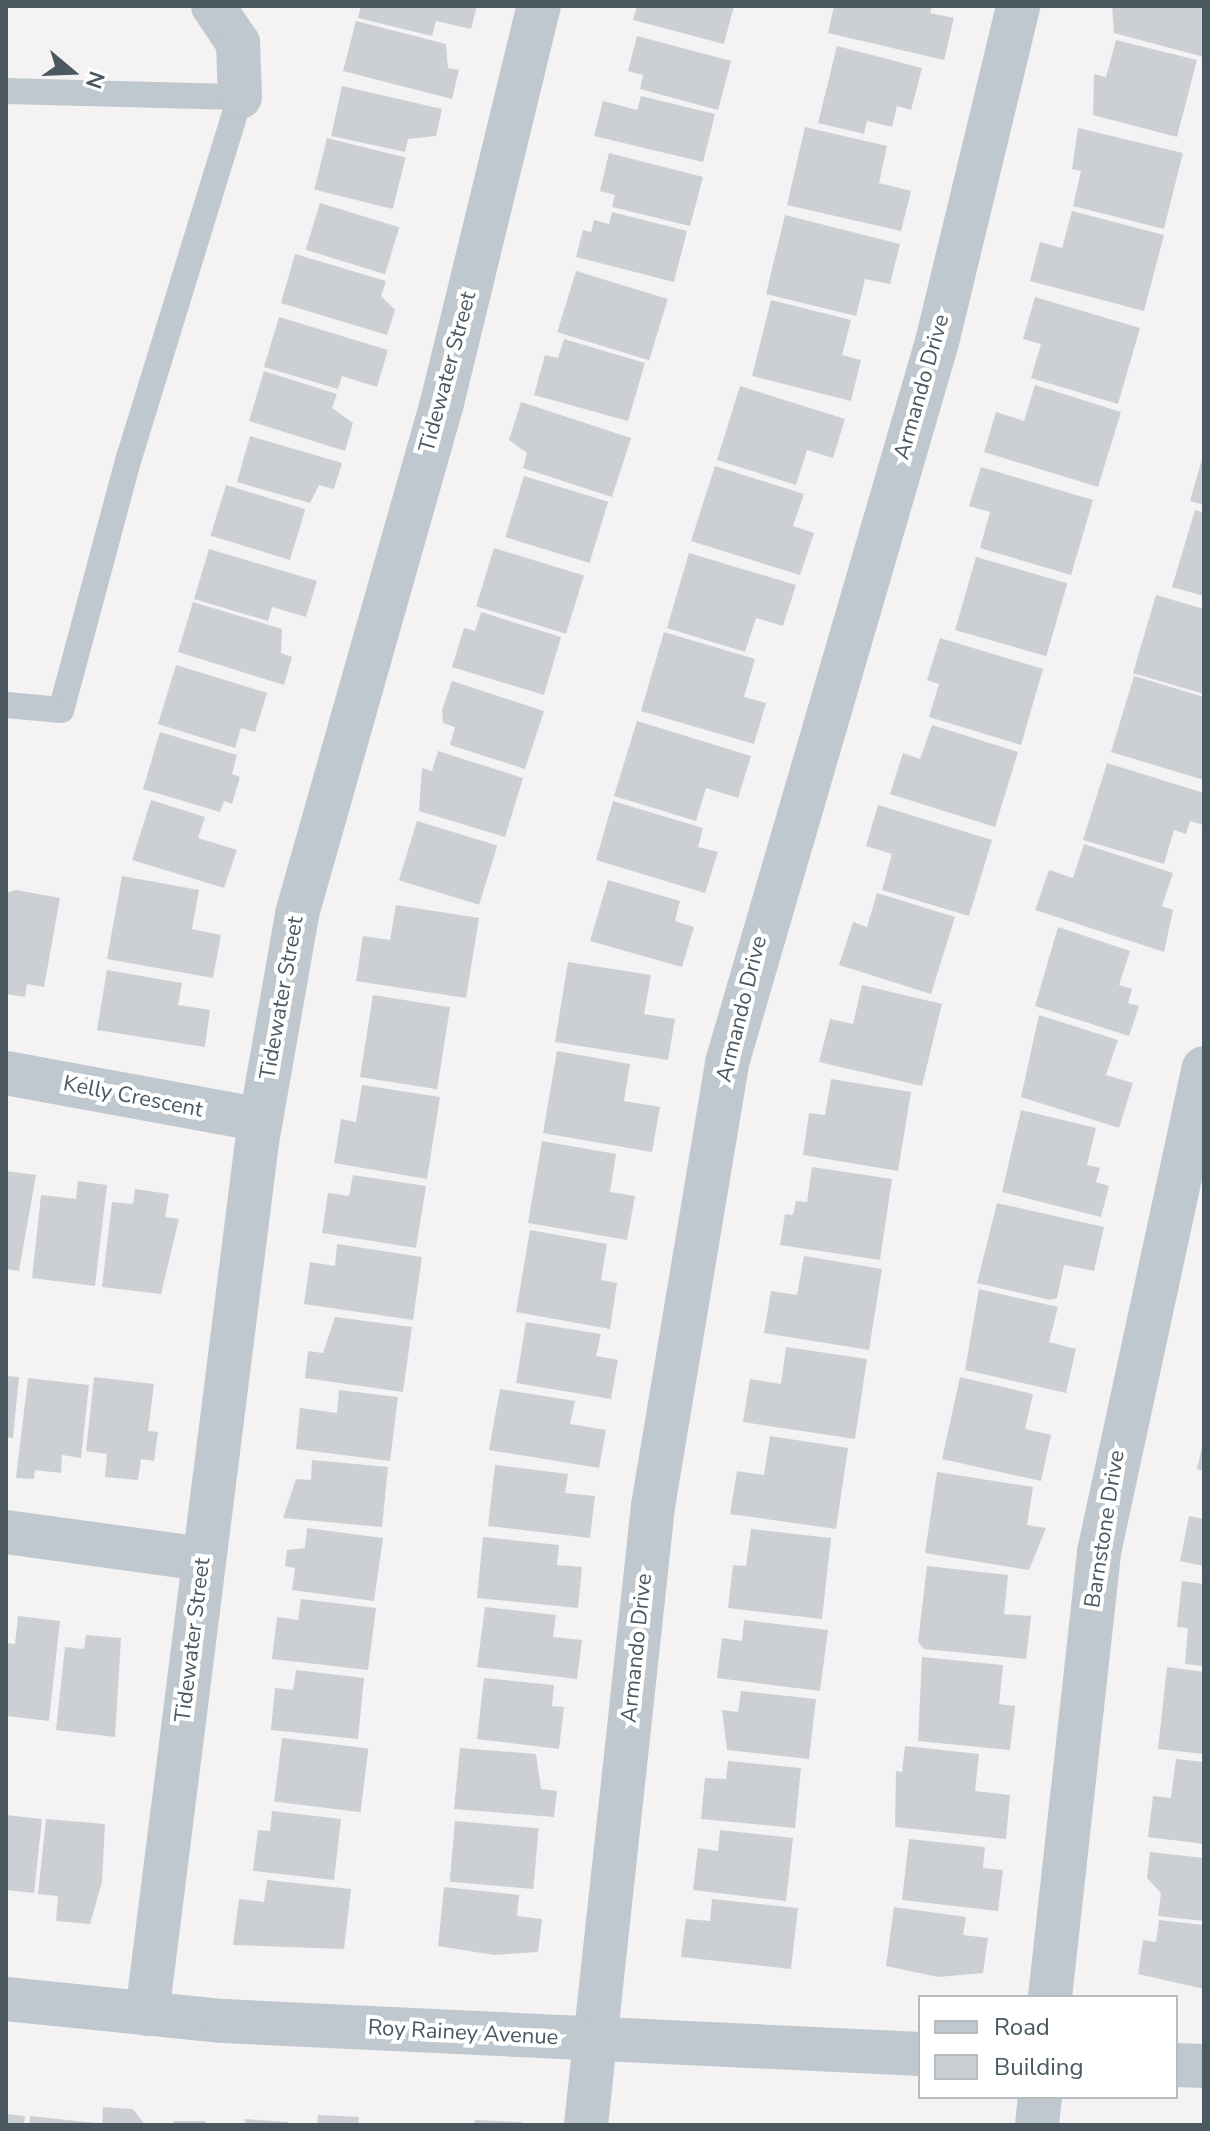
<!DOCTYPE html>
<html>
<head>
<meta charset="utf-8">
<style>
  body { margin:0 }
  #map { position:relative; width:1210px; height:2131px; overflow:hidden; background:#f4f2f3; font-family:"Nunito Sans",sans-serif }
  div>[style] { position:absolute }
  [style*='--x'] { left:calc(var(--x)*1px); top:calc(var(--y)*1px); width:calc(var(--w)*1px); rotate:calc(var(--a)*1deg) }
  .building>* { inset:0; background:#ccd0d4; transform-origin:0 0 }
  .service>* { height:26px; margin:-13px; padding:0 13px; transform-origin:13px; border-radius:13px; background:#bec8ce }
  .minor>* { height:44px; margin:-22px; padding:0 22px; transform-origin:22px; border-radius:22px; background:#bec8ce }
  .tertiary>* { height:44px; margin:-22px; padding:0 22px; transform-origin:22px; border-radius:22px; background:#bec8ce }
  span { translate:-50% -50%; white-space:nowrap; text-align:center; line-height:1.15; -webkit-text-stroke:8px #fff; paint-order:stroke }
  .street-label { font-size:22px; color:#4a5860 }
  .frame { position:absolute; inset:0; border:8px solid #4a5860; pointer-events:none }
  .legend { position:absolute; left:918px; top:1995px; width:260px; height:104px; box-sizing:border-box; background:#fff; border:2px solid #b7bcbf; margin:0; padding:10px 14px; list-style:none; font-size:24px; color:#4a5860 }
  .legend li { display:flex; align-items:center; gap:16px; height:40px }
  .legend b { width:40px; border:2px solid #b7bcbf }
  .north { position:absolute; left:32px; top:32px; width:80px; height:80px; -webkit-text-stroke:6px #fff; paint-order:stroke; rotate:109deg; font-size:22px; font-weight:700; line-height:32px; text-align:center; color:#4a5860 }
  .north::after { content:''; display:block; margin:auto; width:28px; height:36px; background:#4a5860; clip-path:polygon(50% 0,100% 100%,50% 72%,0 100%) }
</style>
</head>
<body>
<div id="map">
  <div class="building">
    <i style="clip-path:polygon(361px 6px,477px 6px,471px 29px,436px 21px,432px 36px,358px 18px)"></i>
    <i style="clip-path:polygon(637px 6px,734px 6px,724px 44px,633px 20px)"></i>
    <i style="clip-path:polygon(834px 6px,932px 6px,930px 13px,954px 18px,944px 60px,828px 33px)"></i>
    <i style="clip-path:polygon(1112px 6px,1204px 6px,1204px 57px,1114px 33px)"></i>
    <i style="clip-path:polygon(356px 21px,446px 44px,448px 68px,459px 70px,452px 99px,343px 71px)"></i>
    <i style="clip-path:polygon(637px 36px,731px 61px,718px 110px,640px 89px,643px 75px,628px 71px)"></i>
    <i style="clip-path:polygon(1116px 40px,1197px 60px,1177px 137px,1093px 115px,1094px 74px,1106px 77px)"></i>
    <i style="clip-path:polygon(837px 46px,922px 68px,911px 110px,897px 106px,892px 127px,867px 121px,864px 134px,818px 123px)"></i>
    <i style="clip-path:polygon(342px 86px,442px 109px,436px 136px,408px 139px,405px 152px,331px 136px)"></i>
    <i style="clip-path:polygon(641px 96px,715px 114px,703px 162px,594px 136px,603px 101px,637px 110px)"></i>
    <i style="clip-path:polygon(805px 127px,887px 146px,879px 183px,911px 191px,901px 231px,787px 205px)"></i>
    <i style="clip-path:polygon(1078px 128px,1183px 153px,1164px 229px,1073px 206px,1081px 171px,1072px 169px)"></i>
    <i style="left:327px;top:138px;width:81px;height:53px;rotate:14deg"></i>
    <i style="clip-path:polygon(609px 153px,703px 177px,690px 226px,612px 207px,615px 195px,600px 191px)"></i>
    <i style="left:320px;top:203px;width:83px;height:49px;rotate:17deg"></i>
    <i style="clip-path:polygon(1072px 211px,1164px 235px,1144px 311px,1030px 281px,1040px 242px,1062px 248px)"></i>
    <i style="clip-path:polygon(612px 212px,687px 231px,674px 282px,576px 257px,583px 230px,591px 232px,594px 220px,609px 224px)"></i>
    <i style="clip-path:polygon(785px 215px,900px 244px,890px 284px,865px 279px,856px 316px,766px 294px)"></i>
    <i style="clip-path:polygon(295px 254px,386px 281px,381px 296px,395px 310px,387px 335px,281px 303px)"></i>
    <i style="left:576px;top:271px;width:96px;height:64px;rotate:17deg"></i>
    <i style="clip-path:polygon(1035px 297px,1140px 328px,1118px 404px,1031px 378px,1041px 344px,1023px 339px)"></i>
    <i style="clip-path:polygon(771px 300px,851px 320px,842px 355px,861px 360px,851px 401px,752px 376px)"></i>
    <i style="clip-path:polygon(279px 317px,388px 350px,377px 387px,342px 376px,338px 389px,264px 367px)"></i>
    <i style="clip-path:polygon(564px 339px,645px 363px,628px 421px,534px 395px,545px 355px,558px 358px)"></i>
    <i style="clip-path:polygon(264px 371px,337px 394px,332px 408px,353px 423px,345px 451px,249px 421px)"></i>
    <i style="clip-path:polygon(1035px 385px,1121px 412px,1098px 487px,984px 452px,996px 412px,1024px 421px)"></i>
    <i style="clip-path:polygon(740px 386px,845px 419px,833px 458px,807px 450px,796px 485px,717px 460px)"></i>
    <i style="clip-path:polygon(521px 402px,631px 438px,612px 497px,523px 468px,527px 453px,509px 440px)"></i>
    <i style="clip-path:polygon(250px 436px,342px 463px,334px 489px,319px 485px,310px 503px,237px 482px)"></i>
    <i style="clip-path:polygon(1204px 452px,1204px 505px,1190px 501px)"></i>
    <i style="clip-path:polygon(715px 466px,804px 494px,793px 526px,814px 533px,800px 575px,691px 541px)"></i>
    <i style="clip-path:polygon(981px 467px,1093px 500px,1071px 575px,980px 548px,990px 512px,969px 506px)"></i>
    <i style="left:524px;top:476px;width:88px;height:64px;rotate:17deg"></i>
    <i style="left:226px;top:485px;width:83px;height:53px;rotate:17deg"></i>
    <i style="clip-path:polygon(1195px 510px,1204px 513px,1204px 596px,1172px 587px)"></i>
    <i style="left:494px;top:548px;width:94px;height:61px;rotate:17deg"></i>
    <i style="clip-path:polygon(209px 549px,317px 581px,306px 617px,272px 607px,268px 621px,194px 599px)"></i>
    <i style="clip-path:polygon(689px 553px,796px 585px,783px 626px,756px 618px,745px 652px,667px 628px)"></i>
    <i style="left:976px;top:557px;width:95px;height:76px;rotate:16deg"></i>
    <i style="clip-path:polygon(1156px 595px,1204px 609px,1204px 694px,1133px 673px)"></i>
    <i style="clip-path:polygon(193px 602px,282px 629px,281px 653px,292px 657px,284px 685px,178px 652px)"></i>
    <i style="clip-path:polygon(481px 612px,561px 637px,544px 695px,452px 667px,464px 628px,475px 631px)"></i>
    <i style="clip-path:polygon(664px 632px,755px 659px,744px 697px,766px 703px,754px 744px,641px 711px)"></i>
    <i style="clip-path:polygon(940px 638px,1043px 669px,1021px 745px,929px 717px,939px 684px,927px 680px)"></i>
    <i style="clip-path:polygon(176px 665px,267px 693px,255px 732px,241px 728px,235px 748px,158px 724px)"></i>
    <i style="clip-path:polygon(1134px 676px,1204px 697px,1204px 780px,1111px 752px)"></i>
    <i style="clip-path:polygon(452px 681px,544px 711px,525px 769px,450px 745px,455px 727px,443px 723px,442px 710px)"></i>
    <i style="clip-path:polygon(637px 721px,751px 756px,738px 798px,706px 788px,696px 821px,614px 796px)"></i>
    <i style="clip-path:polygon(932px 725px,1018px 752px,995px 827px,890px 794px,903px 753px,920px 759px)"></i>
    <i style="clip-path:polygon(160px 732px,237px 755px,232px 774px,240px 777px,232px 804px,224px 801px,220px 812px,143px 789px)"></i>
    <i style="clip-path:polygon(438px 751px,523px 778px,505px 837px,419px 811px,422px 768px,432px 771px)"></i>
    <i style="clip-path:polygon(1107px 763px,1204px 793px,1203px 825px,1190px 821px,1186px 834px,1174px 830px,1164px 864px,1083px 840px)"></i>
    <i style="clip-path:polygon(151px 800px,205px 817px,198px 838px,237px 850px,224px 888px,132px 860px)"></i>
    <i style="clip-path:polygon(613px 801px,703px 828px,698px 847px,718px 852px,705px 893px,596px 860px)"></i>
    <i style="clip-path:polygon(878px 805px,992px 840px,969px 916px,882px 890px,892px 854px,866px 846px)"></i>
    <i style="left:417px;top:821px;width:84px;height:62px;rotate:17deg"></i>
    <i style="clip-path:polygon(1084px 844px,1173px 873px,1162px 906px,1173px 910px,1164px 952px,1035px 910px,1049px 870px,1073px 878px)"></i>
    <i style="clip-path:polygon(122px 876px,199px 890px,192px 929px,221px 935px,213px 978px,107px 959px)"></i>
    <i style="clip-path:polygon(608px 880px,680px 901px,675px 921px,694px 927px,682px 967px,590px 941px)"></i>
    <i style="clip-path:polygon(16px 890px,60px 898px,44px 987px,27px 984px,25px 997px,6px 994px,6px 893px)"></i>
    <i style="clip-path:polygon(877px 893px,955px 917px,931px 994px,839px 965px,853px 922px,867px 927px)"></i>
    <i style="clip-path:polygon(396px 905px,479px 918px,466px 998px,356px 981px,363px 936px,390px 940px)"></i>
    <i style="clip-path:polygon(1058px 927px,1130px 951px,1119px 985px,1132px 989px,1128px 1003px,1139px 1006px,1129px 1036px,1035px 1006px)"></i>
    <i style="clip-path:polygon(568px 962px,651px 975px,644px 1014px,675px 1019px,668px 1060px,555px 1042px)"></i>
    <i style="clip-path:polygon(107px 970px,182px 983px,178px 1005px,210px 1010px,205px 1047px,97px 1030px)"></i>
    <i style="clip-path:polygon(862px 985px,942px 1004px,922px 1086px,819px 1062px,830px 1019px,853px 1024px)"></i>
    <i style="left:373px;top:995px;width:78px;height:83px;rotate:9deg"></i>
    <i style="clip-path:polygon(1039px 1015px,1118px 1040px,1106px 1075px,1133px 1083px,1119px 1128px,1021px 1097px)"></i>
    <i style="clip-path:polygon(557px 1051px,630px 1064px,624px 1101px,660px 1107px,652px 1152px,543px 1133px)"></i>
    <i style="clip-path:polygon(831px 1079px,911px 1092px,898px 1171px,803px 1155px,809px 1113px,825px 1115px)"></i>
    <i style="clip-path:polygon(362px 1085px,440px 1097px,427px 1179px,334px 1163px,341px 1119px,356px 1122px)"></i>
    <i style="clip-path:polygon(1021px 1110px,1096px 1128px,1087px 1165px,1100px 1168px,1096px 1182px,1109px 1186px,1101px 1217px,1002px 1192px)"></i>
    <i style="clip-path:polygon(542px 1141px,616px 1154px,610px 1192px,635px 1196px,627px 1240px,528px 1223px)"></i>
    <i style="clip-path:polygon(812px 1167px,892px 1179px,880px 1260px,780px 1245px,785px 1214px,793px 1215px,796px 1201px,807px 1202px)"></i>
    <i style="clip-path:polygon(6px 1171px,36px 1175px,19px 1271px,6px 1269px)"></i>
    <i style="clip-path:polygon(353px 1175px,426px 1186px,416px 1248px,322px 1233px,328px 1193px,349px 1196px)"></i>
    <i style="clip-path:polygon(78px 1181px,107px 1185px,95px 1286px,32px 1278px,41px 1195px,76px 1199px)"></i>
    <i style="clip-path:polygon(135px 1189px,169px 1194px,165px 1217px,179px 1219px,161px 1294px,102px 1287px,112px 1202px,133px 1204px)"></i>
    <i style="clip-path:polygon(997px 1203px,1104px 1227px,1094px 1271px,1064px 1265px,1057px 1298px,1050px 1300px,977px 1283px)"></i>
    <i style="clip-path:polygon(530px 1230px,607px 1244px,601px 1280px,617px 1283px,610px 1329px,516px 1312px)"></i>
    <i style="clip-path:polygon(337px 1244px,422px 1257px,413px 1320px,304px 1304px,310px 1262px,335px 1266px)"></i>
    <i style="clip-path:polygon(804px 1256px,882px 1269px,869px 1350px,764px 1333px,771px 1291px,797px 1295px)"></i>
    <i style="clip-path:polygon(979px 1289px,1058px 1307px,1049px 1342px,1076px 1349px,1066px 1393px,965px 1370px)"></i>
    <i style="clip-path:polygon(335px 1317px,412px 1327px,403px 1392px,305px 1378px,308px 1351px,323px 1353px)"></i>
    <i style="clip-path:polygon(526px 1322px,601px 1334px,596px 1356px,618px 1360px,611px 1399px,516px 1383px)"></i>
    <i style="clip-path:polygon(786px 1347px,867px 1359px,855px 1439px,743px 1422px,750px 1379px,781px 1384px)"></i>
    <i style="clip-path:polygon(6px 1376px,19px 1377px,13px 1438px,6px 1437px)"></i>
    <i style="clip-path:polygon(94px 1377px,154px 1384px,148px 1431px,158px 1432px,154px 1461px,141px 1459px,138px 1480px,105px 1477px,107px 1454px,86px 1451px)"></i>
    <i style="clip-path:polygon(960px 1377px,1033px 1394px,1025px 1429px,1051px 1435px,1041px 1481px,942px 1459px)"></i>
    <i style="clip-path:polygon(28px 1378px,89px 1385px,81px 1458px,62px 1455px,61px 1473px,35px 1470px,34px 1479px,16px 1478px)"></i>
    <i style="clip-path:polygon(500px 1389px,575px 1401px,570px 1424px,606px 1430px,599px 1468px,489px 1450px)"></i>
    <i style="clip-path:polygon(339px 1390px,398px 1397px,390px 1461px,296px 1449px,300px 1408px,337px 1413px)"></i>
    <i style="clip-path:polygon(770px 1436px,848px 1448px,836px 1529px,730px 1514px,737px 1471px,764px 1475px)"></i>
    <i style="clip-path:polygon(1203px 1443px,1204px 1443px,1204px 1471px,1197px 1469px)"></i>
    <i style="clip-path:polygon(312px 1460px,388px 1467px,382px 1527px,283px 1518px,296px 1479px,311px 1480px)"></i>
    <i style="clip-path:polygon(495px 1465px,568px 1474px,565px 1493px,595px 1496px,590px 1538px,488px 1526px)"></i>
    <i style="clip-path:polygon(937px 1472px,1033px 1487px,1027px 1525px,1046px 1528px,1029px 1570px,925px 1553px)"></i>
    <i style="clip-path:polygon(1189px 1516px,1204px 1519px,1204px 1566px,1180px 1561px)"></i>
    <i style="clip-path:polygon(307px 1528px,383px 1538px,374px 1601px,292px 1590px,295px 1568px,285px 1566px,287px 1550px,305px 1548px)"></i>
    <i style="clip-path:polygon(751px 1529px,831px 1538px,822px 1619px,728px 1608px,733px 1565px,746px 1566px)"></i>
    <i style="clip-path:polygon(483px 1537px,559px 1545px,557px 1565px,582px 1567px,578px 1608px,477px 1598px)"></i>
    <i style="clip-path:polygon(927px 1566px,1008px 1575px,1004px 1614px,1031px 1616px,1026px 1659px,924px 1649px,918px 1642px)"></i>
    <i style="clip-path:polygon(1182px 1581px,1204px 1584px,1204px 1666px,1185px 1664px,1188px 1628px,1177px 1627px)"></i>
    <i style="clip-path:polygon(301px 1599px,376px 1608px,368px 1670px,272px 1659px,277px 1617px,298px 1620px)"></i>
    <i style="clip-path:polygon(485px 1607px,556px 1615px,553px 1637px,582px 1640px,577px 1679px,477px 1667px)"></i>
    <i style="clip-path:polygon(18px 1616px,60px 1621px,49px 1721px,6px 1716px,6px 1643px,15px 1644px)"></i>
    <i style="clip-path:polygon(744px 1620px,828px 1630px,820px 1691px,717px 1678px,722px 1638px,742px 1641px)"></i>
    <i style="clip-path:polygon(86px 1635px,121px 1638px,115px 1737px,56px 1730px,65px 1647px,84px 1649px)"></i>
    <i style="clip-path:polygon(922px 1657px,1003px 1665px,999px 1704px,1015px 1706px,1010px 1750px,918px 1741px)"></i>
    <i style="clip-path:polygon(1167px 1667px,1204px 1672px,1204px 1754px,1158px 1749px)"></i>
    <i style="clip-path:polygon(296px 1670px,364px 1678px,358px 1739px,271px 1730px,275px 1688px,293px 1690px)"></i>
    <i style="clip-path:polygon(484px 1678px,554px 1685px,552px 1706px,564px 1707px,559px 1749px,477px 1739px)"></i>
    <i style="clip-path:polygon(741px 1691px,816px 1699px,809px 1759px,727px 1750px,722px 1710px,738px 1712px)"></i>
    <i style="left:282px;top:1738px;width:87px;height:64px;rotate:7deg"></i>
    <i style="clip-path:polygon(905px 1746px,979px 1754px,975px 1791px,1010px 1795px,1006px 1839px,895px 1827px,896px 1771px,902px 1772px)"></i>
    <i style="clip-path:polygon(460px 1748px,536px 1754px,541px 1789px,557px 1791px,554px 1817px,454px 1809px)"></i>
    <i style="clip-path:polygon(1176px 1759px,1204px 1762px,1204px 1844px,1148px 1837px,1153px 1796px,1171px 1798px)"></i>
    <i style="clip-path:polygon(728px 1761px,801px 1768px,795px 1828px,701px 1819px,705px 1778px,726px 1779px)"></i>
    <i style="clip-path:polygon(272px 1811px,341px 1819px,334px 1880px,253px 1871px,258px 1830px,270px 1831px)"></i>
    <i style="clip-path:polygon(6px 1815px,42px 1819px,34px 1893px,6px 1890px)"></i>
    <i style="clip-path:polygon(46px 1819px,105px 1824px,102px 1882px,90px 1924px,56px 1921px,58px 1896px,38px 1894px)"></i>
    <i style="left:455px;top:1821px;width:84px;height:61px;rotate:5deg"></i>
    <i style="clip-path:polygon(720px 1830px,793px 1838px,786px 1901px,693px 1890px,698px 1848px,718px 1851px)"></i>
    <i style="clip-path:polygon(909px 1839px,985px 1847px,983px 1868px,1003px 1870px,998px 1911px,902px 1900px)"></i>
    <i style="clip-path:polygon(1150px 1852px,1204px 1858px,1204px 1921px,1158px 1916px,1161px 1893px,1147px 1878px)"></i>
    <i style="clip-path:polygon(267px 1880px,351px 1889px,344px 1949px,233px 1945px,239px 1899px,264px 1902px)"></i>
    <i style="clip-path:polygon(444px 1887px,519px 1895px,517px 1916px,542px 1919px,538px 1952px,494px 1955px,438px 1946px)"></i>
    <i style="clip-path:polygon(712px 1899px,798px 1908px,791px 1969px,681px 1957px,686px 1919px,710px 1921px)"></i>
    <i style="clip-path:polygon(894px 1907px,966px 1917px,963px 1935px,988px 1938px,983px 1973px,938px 1977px,886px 1966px)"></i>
    <i style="clip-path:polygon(1159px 1920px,1204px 1925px,1204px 1989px,1138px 1974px,1143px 1940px,1156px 1942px)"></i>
    <i style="clip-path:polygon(103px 2107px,133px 2109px,145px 2125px,102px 2125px)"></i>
    <i style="clip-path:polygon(6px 2114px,25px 2116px,24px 2125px,6px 2125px)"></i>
    <i style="clip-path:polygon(318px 2115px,359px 2117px,358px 2125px,317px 2125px)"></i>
    <i style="clip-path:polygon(30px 2116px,96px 2123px,96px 2125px,29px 2125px)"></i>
    <i style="clip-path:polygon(245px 2119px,288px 2122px,287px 2125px,245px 2125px)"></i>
    <i style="clip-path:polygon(475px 2120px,522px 2122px,522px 2125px,475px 2125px)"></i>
    <i style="left:174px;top:2121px;width:32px;height:4px"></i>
  </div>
  <div class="service">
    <i style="--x:6;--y:91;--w:234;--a:1.5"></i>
    <i style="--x:240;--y:97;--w:377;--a:107.1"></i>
    <i style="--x:129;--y:457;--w:262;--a:105"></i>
    <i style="--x:61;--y:710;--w:55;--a:-174.8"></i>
  </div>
  <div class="minor">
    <i style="--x:213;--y:6;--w:45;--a:56"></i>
    <i style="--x:238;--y:43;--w:54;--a:87.9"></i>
    <i style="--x:6;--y:1073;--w:259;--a:10.4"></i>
    <i style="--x:6;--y:1532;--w:198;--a:7.8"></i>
    <i style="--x:1050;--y:1997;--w:448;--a:-83.7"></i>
    <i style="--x:1099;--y:1552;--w:495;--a:-77.8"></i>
    <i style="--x:147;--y:2014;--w:879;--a:-82.81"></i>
    <i style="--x:257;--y:1142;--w:231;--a:-80"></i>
    <i style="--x:297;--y:914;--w:531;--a:-74.16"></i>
    <i style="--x:442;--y:403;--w:409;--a:-76.3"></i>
    <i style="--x:586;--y:2125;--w:623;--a:-83.82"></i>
    <i style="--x:653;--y:1506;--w:449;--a:-80.5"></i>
    <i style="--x:727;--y:1063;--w:751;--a:-73.76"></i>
    <i style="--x:937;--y:342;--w:346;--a:-76.4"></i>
    <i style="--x:1037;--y:2125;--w:28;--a:-84"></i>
  </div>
  <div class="tertiary">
    <i style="--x:6;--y:1999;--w:218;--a:5.8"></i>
    <i style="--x:223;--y:2021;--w:698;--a:2.71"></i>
    <i style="--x:1176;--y:2065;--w:28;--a:2"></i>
  </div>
  <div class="street-label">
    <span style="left:448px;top:372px;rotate:-75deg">Tidewater Street</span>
    <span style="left:922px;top:387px;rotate:-74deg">Armando Drive</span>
    <span style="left:282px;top:998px;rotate:-80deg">Tidewater Street</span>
    <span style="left:742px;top:1009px;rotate:-76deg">Armando Drive</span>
    <span style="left:133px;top:1097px;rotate:11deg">Kelly Crescent</span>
    <span style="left:1105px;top:1529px;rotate:-81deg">Barnstone Drive</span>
    <span style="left:193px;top:1640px;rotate:-83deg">Tidewater Street</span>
    <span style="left:637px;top:1648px;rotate:-84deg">Armando Drive</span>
    <span style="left:463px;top:2033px;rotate:3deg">Roy Rainey Avenue</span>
  </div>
  <div class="frame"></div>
  <ul class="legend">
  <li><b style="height:10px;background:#bec8ce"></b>Road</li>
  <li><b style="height:22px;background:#ccd0d4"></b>Building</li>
  </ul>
  <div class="north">N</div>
</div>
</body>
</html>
